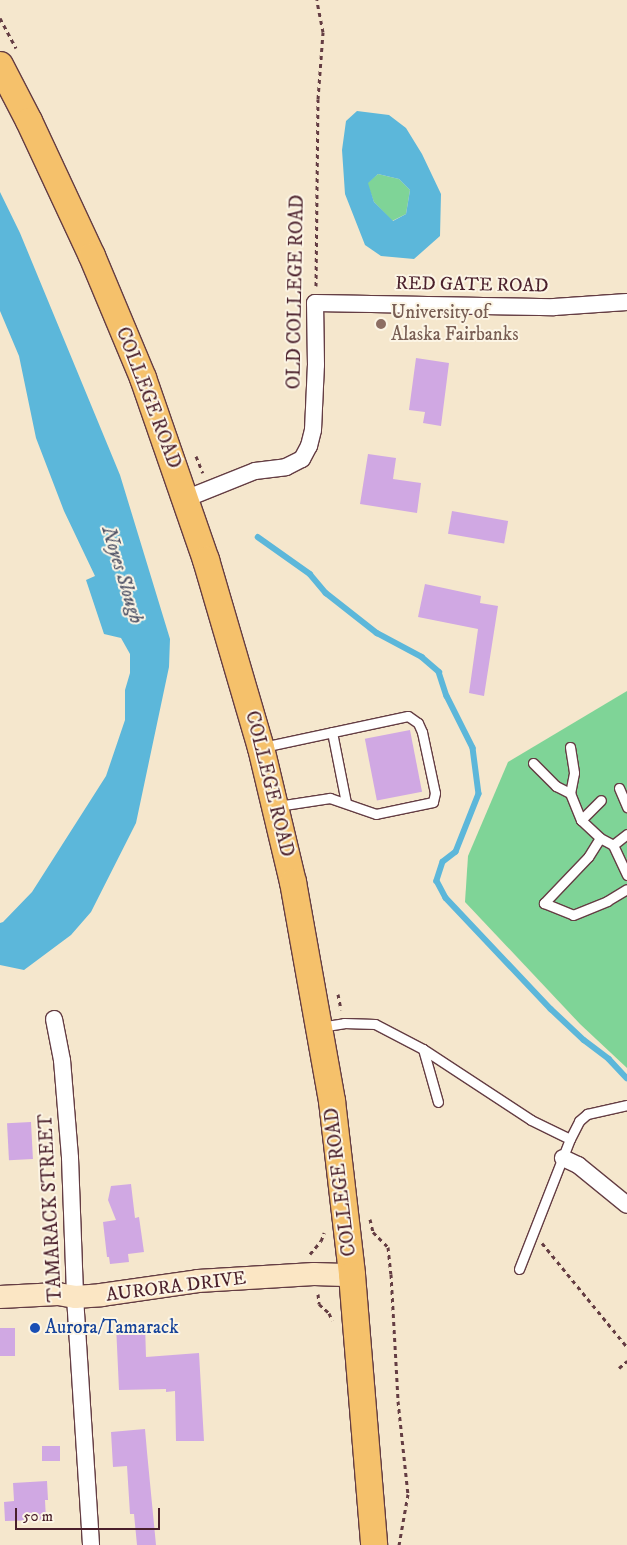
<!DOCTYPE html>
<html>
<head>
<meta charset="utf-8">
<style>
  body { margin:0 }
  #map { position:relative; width:627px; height:1545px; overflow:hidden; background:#f5e7cd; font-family:"IM FELL DW Pica",serif }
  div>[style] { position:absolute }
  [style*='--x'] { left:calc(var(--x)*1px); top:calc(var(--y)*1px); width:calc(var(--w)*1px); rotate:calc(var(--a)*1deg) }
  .green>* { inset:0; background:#7fd497 }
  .water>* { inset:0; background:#5cb7da }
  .stream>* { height:5.5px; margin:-2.75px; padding:0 2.75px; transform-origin:2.75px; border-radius:2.75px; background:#5cb7da }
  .building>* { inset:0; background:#d0a8e3; transform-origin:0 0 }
  .path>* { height:3px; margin-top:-1.5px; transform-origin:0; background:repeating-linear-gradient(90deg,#643d43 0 4px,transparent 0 8px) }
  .roads { filter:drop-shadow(1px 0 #643d43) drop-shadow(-1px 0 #643d43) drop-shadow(0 1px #643d43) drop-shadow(0 -1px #643d43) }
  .lane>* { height:9px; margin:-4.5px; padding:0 4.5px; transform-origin:4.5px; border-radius:4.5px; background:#fff }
  .street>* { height:16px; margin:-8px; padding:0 8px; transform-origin:8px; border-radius:8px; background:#fff }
  .secondary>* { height:22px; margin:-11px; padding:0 11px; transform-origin:11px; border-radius:11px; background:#fbe6c4 }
  .primary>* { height:26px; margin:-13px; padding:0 13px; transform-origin:13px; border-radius:13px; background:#f5c16b }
  .dots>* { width:14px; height:14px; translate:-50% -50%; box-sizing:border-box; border:2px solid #fcf5e5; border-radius:50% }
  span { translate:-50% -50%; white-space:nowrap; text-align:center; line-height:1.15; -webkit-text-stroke:4px #fcf5e5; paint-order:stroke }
  .street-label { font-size:19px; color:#4a1f2b }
  .education-label { font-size:19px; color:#785e54 }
  .left { translate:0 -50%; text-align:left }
  .transit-label { font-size:19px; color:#164399 }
  .water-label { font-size:20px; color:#505468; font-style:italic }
  .scale { position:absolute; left:15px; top:1508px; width:145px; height:22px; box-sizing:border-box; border:2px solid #4a1f2b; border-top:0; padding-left:6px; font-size:15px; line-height:18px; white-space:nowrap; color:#4a1f2b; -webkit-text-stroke:4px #fcf5e5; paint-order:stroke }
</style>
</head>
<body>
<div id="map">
  <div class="green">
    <i style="clip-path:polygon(378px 174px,399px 179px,410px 190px,406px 214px,392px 221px,374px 202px,367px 183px)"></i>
    <i style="clip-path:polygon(627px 691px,627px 1068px,580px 1024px,465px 902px,468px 856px,508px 762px)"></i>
  </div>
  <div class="water">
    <i style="clip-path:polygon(evenodd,357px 111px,389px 115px,406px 128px,422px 154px,441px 194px,440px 236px,414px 259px,381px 256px,365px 245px,345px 194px,342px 150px,346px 121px,357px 111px,378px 174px,399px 179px,410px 190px,406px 214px,393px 221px,374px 202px,368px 183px,378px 174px)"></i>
    <i style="clip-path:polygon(0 192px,20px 233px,120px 475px,170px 639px,169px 667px,136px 823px,91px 912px,71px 935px,24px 970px,0 965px,0 923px,3px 922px,32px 892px,106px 776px,125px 720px,125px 690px,130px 673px,130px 654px,121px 638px,104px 634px,86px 580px,95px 576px,64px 511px,36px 438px,19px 356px,0 311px)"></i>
  </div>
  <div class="stream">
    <i style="--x:258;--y:537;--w:64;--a:35.4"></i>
    <i style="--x:310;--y:574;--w:25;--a:50"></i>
    <i style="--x:326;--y:593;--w:65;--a:38.1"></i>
    <i style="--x:377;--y:633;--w:51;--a:28.1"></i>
    <i style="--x:422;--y:657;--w:23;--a:41"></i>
    <i style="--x:439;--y:672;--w:25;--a:72"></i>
    <i style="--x:447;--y:696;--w:58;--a:63.4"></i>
    <i style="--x:473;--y:748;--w:46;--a:82.6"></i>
    <i style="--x:479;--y:794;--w:62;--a:111.6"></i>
    <i style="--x:456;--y:852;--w:16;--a:142"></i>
    <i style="--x:443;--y:862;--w:20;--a:108"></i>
    <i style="--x:437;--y:881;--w:19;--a:62"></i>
    <i style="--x:446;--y:898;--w:153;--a:46.6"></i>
    <i style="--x:551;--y:1009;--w:45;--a:43.2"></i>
    <i style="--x:584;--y:1040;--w:31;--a:37"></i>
    <i style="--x:609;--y:1059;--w:26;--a:47"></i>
  </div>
  <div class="building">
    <i style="clip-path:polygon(416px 358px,449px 363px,441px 426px,423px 423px,425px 412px,409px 410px)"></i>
    <i style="clip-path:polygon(368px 454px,396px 458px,393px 479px,421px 483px,417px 513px,360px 504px)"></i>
    <i style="left:452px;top:511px;width:57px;height:23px;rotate:10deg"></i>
    <i style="clip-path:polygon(425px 584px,481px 596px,480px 603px,498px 606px,484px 696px,469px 693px,478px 629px,418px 617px)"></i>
    <i style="left:410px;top:730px;width:63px;height:46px;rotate:79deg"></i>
    <i style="left:31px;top:1122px;width:37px;height:24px;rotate:87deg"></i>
    <i style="clip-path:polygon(131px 1184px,135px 1218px,139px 1217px,144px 1252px,128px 1254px,129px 1262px,110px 1264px,109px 1257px,107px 1257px,103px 1222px,116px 1220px,108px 1200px,111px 1186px)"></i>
    <i style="clip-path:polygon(145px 1324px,146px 1357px,199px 1353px,204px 1441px,176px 1441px,175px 1391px,166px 1392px,166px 1389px,119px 1390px,116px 1325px)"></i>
    <i style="left:0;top:1328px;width:15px;height:28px"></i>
    <i style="clip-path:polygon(145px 1429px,147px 1452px,156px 1545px,137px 1545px,134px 1514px,130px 1514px,127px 1466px,113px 1467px,111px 1432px)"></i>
    <i style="left:42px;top:1446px;width:18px;height:15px"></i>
    <i style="clip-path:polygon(47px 1481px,48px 1500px,45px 1500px,46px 1520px,5px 1521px,4px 1502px,14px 1501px,13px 1483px)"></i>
  </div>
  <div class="path">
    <i style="--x:0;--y:18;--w:34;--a:62"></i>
    <i style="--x:316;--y:286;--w:187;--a:-89.4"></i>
    <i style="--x:318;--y:99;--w:67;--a:-85.7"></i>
    <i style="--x:323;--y:32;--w:33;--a:-101"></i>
    <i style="--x:196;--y:456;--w:18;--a:68"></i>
    <i style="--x:338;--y:994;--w:16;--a:79"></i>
    <i style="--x:370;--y:1219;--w:13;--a:77"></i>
    <i style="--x:373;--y:1232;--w:21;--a:45"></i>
    <i style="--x:388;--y:1247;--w:27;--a:84"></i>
    <i style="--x:391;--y:1274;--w:127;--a:86.8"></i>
    <i style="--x:398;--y:1401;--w:94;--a:83.9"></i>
    <i style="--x:408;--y:1494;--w:52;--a:100"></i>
    <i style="--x:542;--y:1243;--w:134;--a:50.7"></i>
    <i style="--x:310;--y:1254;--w:17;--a:-50"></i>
    <i style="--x:321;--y:1241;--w:9;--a:-69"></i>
    <i style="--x:318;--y:1294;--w:10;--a:84"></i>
    <i style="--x:319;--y:1304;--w:13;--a:42"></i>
    <i style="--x:329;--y:1313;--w:8;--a:67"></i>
    <i style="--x:619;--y:1368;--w:11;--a:-41"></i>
  </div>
  <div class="roads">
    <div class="lane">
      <i style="--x:332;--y:732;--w:72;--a:78.8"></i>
      <i style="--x:263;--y:747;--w:148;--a:-12.1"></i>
      <i style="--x:408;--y:716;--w:12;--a:35"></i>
      <i style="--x:418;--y:723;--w:10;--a:66"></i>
      <i style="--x:422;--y:732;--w:62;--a:78"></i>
      <i style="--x:435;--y:793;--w:9;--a:103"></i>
      <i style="--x:433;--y:802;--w:58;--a:168.1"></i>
      <i style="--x:376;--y:814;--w:49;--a:-160.8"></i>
      <i style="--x:330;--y:798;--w:53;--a:171.3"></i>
      <i style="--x:570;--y:747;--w:26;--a:81"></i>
      <i style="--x:574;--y:773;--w:20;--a:101"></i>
      <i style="--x:570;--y:793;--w:29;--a:68"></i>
      <i style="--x:581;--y:820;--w:26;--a:43"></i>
      <i style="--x:600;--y:838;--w:15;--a:28"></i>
      <i style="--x:533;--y:763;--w:33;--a:45"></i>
      <i style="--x:556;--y:786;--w:16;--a:27"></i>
      <i style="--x:619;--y:788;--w:21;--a:67"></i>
      <i style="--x:581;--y:820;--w:28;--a:-45"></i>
      <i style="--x:627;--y:834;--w:18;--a:142"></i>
      <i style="--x:613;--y:845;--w:33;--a:65"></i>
      <i style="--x:600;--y:838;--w:22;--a:122"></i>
      <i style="--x:588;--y:857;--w:64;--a:133.7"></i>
      <i style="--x:544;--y:903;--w:31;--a:22"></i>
      <i style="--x:573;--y:915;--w:37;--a:-22"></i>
      <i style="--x:607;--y:901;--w:23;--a:-31"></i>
      <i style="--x:320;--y:1027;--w:24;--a:-9"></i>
      <i style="--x:344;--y:1023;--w:31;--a:2"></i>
      <i style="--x:375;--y:1024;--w:54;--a:27.5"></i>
      <i style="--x:423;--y:1049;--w:129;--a:33.3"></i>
      <i style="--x:531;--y:1120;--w:43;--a:26"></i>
      <i style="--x:423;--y:1049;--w:55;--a:74.2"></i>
      <i style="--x:519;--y:1269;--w:140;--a:-68.6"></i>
      <i style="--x:570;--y:1139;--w:20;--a:-63"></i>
      <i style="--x:579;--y:1121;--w:11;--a:-41"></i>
      <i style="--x:587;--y:1114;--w:41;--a:-12.7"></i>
    </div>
    <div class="street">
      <i style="--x:185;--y:499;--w:75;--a:-21.8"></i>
      <i style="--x:255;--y:471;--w:31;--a:-7"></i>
      <i style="--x:286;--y:467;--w:18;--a:-27"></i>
      <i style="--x:302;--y:459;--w:15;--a:-62"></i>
      <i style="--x:309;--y:446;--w:16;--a:-76"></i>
      <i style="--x:313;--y:430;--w:65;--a:-87.4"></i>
      <i style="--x:316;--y:365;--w:62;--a:-90.9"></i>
      <i style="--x:315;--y:303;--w:239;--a:1"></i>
      <i style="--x:554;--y:307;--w:73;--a:-3.9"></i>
      <i style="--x:54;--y:1019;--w:42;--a:79"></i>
      <i style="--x:62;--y:1060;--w:98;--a:85.3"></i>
      <i style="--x:70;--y:1158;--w:139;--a:87.9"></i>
      <i style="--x:75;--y:1297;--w:249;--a:86.3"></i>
      <i style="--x:563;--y:1158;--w:17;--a:25"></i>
      <i style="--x:578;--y:1165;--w:63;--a:39.2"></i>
    </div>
    <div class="secondary">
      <i style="--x:0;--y:1297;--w:58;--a:-3"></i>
      <i style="--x:58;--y:1294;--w:17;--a:10"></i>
      <i style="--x:75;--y:1297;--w:26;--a:-4"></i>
      <i style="--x:101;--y:1295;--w:98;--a:-8.2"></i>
      <i style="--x:198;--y:1281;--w:116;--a:-3.5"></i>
      <i style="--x:314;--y:1274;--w:38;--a:2"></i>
    </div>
    <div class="primary">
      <i style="--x:0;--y:65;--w:63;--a:62.6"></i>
      <i style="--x:29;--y:121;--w:149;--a:65"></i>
      <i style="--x:92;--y:256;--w:132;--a:67.3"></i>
      <i style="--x:143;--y:378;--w:193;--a:70.9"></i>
      <i style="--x:206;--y:560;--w:196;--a:73.7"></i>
      <i style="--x:261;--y:748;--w:138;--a:76.6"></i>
      <i style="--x:293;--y:882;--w:222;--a:79.9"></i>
      <i style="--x:332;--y:1101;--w:175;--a:83.4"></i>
      <i style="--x:352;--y:1275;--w:271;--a:85.3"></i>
    </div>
  </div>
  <div class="dots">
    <i style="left:381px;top:324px;background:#8d6e63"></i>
    <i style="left:35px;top:1328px;background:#1a4fb4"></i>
  </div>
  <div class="street-label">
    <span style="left:472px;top:285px;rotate:1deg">RED GATE ROAD</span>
    <span style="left:296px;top:292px;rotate:-89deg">OLD COLLEGE ROAD</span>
    <span style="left:148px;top:398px;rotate:69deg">COLLEGE ROAD</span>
    <span style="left:269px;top:784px;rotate:76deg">COLLEGE ROAD</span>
    <span style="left:341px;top:1182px;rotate:-97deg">COLLEGE ROAD</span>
    <span style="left:51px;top:1208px;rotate:-93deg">TAMARACK STREET</span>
    <span style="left:176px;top:1287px;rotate:-7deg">AURORA DRIVE</span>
  </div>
  <div class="education-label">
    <span class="left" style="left:391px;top:324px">University of<br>Alaska Fairbanks</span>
  </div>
  <div class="transit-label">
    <span class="left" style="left:45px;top:1328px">Aurora/Tamarack</span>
  </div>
  <div class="water-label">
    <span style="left:122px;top:575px;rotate:73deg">Noyes Slough</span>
  </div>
  <div class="scale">50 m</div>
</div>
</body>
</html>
